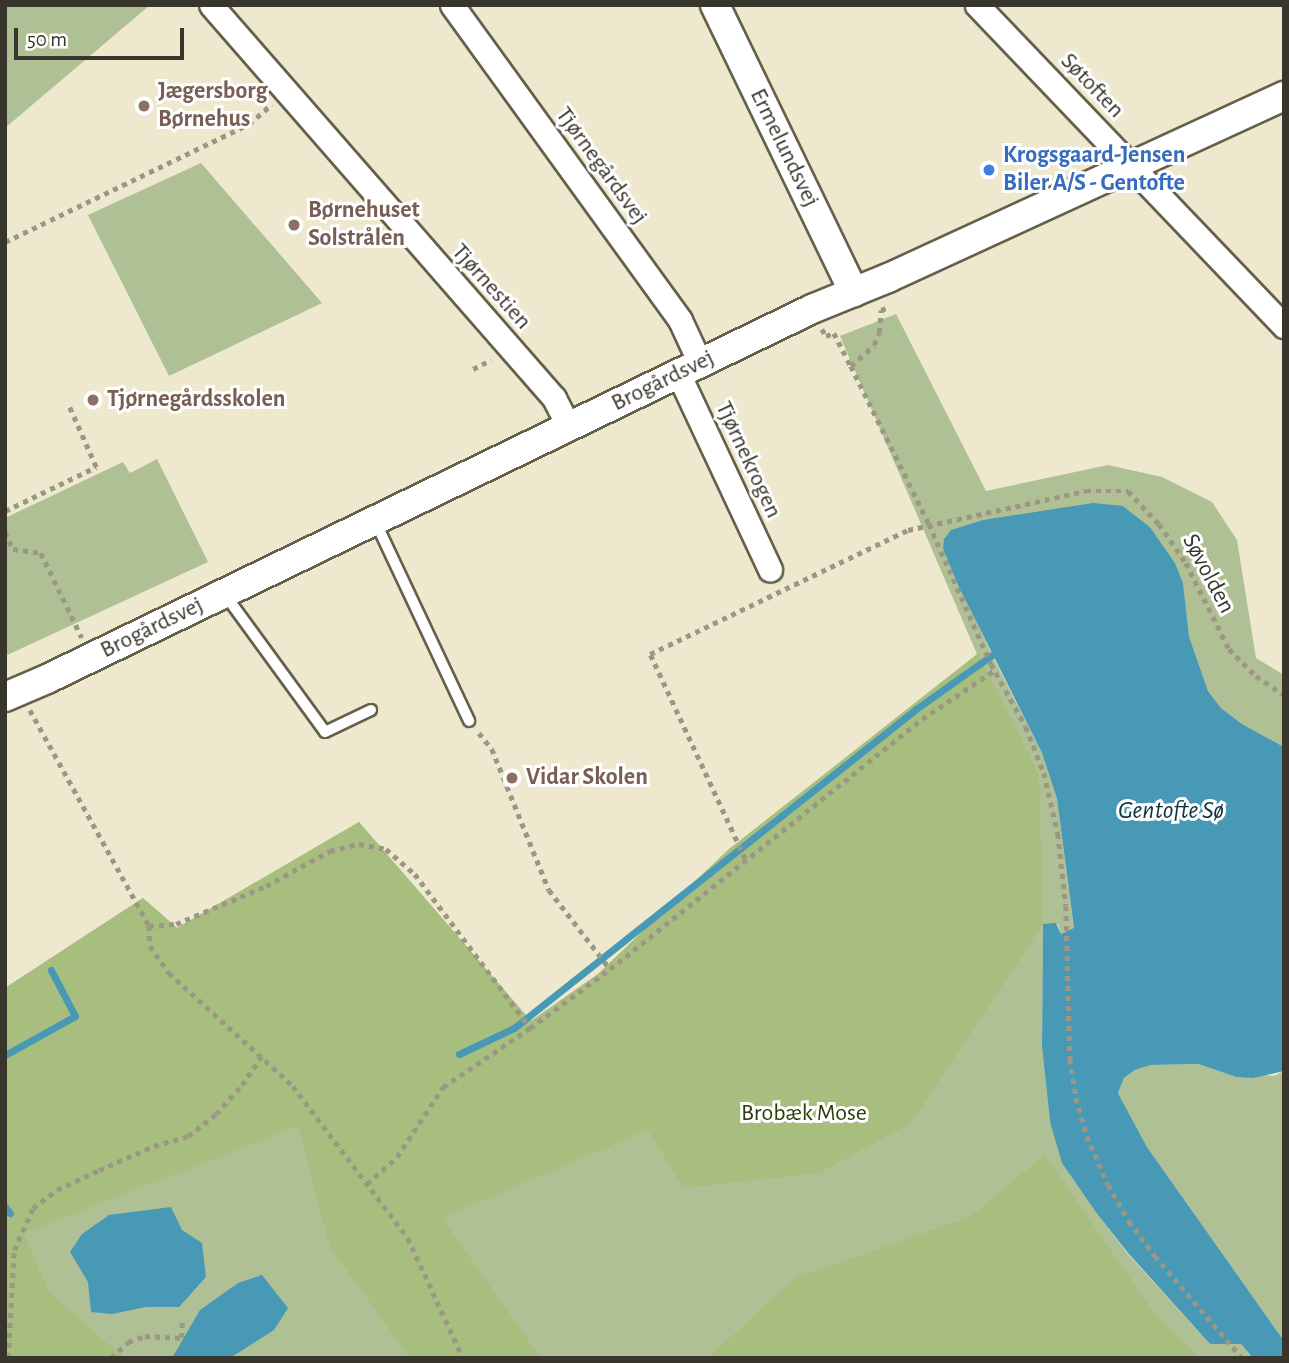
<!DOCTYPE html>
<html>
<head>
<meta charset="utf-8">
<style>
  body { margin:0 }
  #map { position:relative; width:1289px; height:1363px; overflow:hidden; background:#ede8ce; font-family:"Alegreya Sans",sans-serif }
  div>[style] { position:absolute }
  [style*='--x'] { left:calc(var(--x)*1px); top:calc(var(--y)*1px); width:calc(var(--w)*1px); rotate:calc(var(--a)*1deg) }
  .green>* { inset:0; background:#b0c095 }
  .forest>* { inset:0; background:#a7be7e }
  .water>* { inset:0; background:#4799b6 }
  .stream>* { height:7px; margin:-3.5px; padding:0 3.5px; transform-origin:3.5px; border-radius:3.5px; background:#4799b6 }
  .path>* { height:4.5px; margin-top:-2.25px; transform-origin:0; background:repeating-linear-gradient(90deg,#9b9784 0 5px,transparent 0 10px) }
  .roads { filter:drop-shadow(2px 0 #65604a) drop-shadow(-2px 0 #65604a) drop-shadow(0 2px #65604a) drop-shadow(0 -2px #65604a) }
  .service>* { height:10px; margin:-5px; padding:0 5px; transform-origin:5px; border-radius:5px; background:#fff }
  .minor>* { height:23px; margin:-11.5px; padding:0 11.5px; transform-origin:11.5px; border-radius:11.5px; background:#fff }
  .tertiary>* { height:28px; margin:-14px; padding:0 14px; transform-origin:14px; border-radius:14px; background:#fff }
  .dots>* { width:19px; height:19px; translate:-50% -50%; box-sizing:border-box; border:4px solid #fff; border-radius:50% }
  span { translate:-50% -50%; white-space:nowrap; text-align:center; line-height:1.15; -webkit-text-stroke:6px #fff; paint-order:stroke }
  .street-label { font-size:24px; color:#38362c }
  .education-label { font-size:24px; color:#785e54; font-weight:700 }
  .left { translate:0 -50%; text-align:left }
  .shop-label { font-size:24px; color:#366cbe; font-weight:700 }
  .park-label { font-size:24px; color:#2e3c0c }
  .water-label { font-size:26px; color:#0d3441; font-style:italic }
  .frame { position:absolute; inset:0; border:7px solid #38362c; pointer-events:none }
  .scale { position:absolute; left:14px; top:28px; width:170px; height:32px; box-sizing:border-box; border:4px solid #38362c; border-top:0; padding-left:9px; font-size:21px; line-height:24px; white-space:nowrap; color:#38362c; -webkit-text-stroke:5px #fff; paint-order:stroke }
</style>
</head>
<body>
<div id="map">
  <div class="green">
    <i style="clip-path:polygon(5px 5px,150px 5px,5px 128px)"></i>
    <i style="clip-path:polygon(201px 163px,322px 303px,169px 376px,88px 215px)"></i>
    <i style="clip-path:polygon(896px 314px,986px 491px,1108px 465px,1162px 477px,1212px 502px,1237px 540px,1256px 658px,1284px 675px,1284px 747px,1242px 724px,1221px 708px,1208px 691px,1188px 637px,1183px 584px,1175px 563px,1150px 527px,1123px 506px,983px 520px,943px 549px,992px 655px,1042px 753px,1057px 799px,1074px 929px,1061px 934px,1058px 924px,1043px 925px,1042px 1047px,1050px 1122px,1098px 1215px,1127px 1253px,1210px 1344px,1241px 1344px,1253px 1358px,5px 1358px,5px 988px,143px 898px,177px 928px,359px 822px,531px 1021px,598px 974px,728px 850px,977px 654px,840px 336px)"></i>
    <i style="clip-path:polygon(157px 459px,208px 562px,5px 656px,5px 518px,123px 462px,130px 473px)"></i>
    <i style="clip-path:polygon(1198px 1064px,1216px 1070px,1274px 1076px,1284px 1071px,1284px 1341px,1147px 1147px,1118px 1093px,1124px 1078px,1135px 1070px,1151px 1065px)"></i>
  </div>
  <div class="forest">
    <i style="clip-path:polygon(978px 654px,1039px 775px,1043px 924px,911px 1123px,819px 1173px,683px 1188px,648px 1130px,442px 1218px,541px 1358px,410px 1358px,330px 1247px,298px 1126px,24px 1233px,48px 1291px,124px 1358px,5px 1358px,5px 988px,143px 898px,177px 928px,359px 822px,531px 1021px,598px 974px,728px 850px)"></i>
    <i style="clip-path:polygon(1045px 1155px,1156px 1316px,1200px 1358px,708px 1358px,795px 1278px,970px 1217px)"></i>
  </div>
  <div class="water">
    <i style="clip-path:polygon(1093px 503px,1123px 506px,1150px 527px,1175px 563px,1183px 583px,1189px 637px,1208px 691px,1221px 708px,1242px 724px,1284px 747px,1284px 1071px,1253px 1078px,1237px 1077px,1198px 1064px,1151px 1065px,1135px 1070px,1124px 1078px,1118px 1093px,1147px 1147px,1284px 1341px,1284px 1358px,1253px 1358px,1241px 1344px,1210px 1344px,1128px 1253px,1098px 1215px,1062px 1163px,1050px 1122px,1042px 1047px,1043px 924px,1056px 923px,1061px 934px,1074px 928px,1057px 799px,1042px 753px,959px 587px,943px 549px,944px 539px,951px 530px,983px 520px)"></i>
    <i style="clip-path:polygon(171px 1207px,182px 1230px,202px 1243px,206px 1277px,179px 1307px,146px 1307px,112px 1314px,91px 1312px,88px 1282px,70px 1252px,82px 1234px,109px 1215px)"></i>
    <i style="clip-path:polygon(262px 1275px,288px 1308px,274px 1330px,230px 1358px,172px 1358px,200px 1310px,238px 1283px)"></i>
  </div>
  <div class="stream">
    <i style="--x:459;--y:1054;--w:61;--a:-25.3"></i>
    <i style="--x:514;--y:1028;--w:513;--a:-38.43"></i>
    <i style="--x:916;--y:709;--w:93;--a:-35.4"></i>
    <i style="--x:5;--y:1055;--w:80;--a:-29.1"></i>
    <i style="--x:75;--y:1016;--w:52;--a:-117.6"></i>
    <i style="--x:5;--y:1207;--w:8;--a:50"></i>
  </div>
  <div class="path">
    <i style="--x:5;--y:242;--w:271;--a:-25.8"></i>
    <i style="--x:249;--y:124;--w:30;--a:-41"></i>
    <i style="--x:822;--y:329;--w:8;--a:60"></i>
    <i style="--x:826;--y:336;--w:9;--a:-21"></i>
    <i style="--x:834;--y:333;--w:37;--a:63"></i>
    <i style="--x:851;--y:366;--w:176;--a:63.7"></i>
    <i style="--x:929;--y:524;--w:153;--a:66.1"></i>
    <i style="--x:991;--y:664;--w:72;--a:60.9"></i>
    <i style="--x:1026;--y:727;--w:49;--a:68.6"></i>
    <i style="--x:1044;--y:773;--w:63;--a:77.1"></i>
    <i style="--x:1058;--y:834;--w:72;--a:83.7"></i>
    <i style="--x:1066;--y:906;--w:153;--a:88.5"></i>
    <i style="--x:1070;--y:1059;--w:39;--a:81"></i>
    <i style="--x:1076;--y:1098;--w:40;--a:74"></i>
    <i style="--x:1087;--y:1136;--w:53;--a:66.8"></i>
    <i style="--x:1108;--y:1185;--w:42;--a:59.7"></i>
    <i style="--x:1129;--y:1221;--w:44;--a:53.4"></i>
    <i style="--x:1155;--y:1256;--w:134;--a:49.5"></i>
    <i style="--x:851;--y:366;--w:31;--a:-42"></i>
    <i style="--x:874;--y:345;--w:13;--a:-67"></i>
    <i style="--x:879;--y:333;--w:23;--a:-85"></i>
    <i style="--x:881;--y:310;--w:5;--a:-22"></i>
    <i style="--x:473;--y:369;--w:20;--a:-27"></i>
    <i style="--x:5;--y:511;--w:101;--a:-25.8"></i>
    <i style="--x:96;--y:467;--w:67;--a:-113.9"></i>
    <i style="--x:5;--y:532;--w:19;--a:65"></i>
    <i style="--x:13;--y:549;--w:28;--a:8"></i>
    <i style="--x:41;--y:553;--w:94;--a:64.2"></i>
    <i style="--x:30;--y:710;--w:247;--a:61.1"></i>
    <i style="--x:149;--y:926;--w:27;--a:-4"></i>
    <i style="--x:176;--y:924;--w:98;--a:-22.9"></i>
    <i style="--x:266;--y:886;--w:73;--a:-28.7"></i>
    <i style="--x:330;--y:851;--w:30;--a:-14"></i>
    <i style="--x:359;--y:844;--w:27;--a:10"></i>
    <i style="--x:386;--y:849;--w:38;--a:41"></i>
    <i style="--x:415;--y:874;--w:192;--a:53.2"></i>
    <i style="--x:479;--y:733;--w:21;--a:51"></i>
    <i style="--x:492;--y:749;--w:152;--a:68"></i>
    <i style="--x:549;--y:890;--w:100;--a:52.3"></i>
    <i style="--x:745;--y:859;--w:226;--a:-114.9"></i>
    <i style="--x:650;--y:654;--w:286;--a:-25.7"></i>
    <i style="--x:908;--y:530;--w:182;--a:-12.4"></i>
    <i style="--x:1086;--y:491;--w:42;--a:0"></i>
    <i style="--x:1128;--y:491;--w:45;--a:46.8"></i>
    <i style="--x:1159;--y:524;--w:47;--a:55.3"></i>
    <i style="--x:1186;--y:563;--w:96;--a:63.4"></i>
    <i style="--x:1229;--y:649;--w:38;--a:45"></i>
    <i style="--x:1256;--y:676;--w:34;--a:34"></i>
    <i style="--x:149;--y:926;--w:20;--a:87"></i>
    <i style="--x:150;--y:946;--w:33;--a:55"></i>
    <i style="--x:169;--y:973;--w:168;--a:42.3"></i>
    <i style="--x:293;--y:1086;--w:191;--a:52.9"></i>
    <i style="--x:408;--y:1238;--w:132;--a:65.4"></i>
    <i style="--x:367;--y:1184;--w:40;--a:-42"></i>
    <i style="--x:397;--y:1157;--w:84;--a:-56.7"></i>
    <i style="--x:443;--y:1087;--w:105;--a:-34.1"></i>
    <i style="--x:530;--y:1028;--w:99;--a:-36.4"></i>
    <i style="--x:610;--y:969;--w:400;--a:-38.7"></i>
    <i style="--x:922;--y:719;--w:88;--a:-33.9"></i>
    <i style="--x:8;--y:1358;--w:108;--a:-86.8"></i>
    <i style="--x:14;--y:1250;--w:46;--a:-65.7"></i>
    <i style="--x:33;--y:1208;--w:30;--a:-37"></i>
    <i style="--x:57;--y:1190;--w:47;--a:-25.5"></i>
    <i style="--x:99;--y:1170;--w:60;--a:-23.6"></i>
    <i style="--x:154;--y:1146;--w:35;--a:-16"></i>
    <i style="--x:188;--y:1136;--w:36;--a:-38"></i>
    <i style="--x:216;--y:1114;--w:39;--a:-48"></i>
    <i style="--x:242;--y:1085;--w:36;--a:-56"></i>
    <i style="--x:111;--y:1358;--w:23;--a:-43"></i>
    <i style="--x:128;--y:1342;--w:18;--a:-19"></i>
    <i style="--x:145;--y:1336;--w:36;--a:3"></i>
    <i style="--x:181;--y:1338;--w:16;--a:-86"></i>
  </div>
  <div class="roads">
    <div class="service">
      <i style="--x:375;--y:521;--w:221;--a:64.8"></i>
      <i style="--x:226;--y:596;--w:168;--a:53.9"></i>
      <i style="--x:325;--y:732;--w:51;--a:-25.6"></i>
    </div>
    <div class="minor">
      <i style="--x:211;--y:5;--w:522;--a:48.89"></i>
      <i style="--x:554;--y:398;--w:33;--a:63"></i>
      <i style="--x:452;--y:5;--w:389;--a:54.1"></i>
      <i style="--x:680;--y:320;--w:47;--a:65.1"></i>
      <i style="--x:977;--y:5;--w:444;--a:46.3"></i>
      <i style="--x:678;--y:373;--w:217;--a:64.9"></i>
    </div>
    <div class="tertiary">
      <i style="--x:715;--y:5;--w:319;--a:64.2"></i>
      <i style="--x:5;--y:697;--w:46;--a:-23.2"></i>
      <i style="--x:47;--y:679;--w:850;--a:-25.81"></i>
      <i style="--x:812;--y:309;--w:82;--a:-22.2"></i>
      <i style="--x:888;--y:278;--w:436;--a:-24.7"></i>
    </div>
  </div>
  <div class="dots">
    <i style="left:144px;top:106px;background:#8d6e63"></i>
    <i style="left:989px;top:170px;background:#3f7fe0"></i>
    <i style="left:294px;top:225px;background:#8d6e63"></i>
    <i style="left:93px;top:400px;background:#8d6e63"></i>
    <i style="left:512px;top:778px;background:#8d6e63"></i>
  </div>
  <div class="street-label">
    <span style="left:1092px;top:86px;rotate:46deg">Søtoften</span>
    <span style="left:784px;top:148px;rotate:64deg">Ermelundsvej</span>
    <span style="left:601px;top:166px;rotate:54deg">Tjørnegårdsvej</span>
    <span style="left:491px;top:287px;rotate:48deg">Tjørnestien</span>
    <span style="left:663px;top:381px;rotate:-26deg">Brogårdsvej</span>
    <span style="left:748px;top:460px;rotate:65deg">Tjørnekrogen</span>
    <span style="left:1208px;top:574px;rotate:62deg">Søvolden</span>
    <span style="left:152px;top:628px;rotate:-26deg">Brogårdsvej</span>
  </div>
  <div class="education-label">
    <span class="left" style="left:158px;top:106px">Jægersborg<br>Børnehus</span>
    <span class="left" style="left:308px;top:225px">Børnehuset<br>Solstrålen</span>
    <span class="left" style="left:107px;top:400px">Tjørnegårdsskolen</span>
    <span class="left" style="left:526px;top:778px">Vidar Skolen</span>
  </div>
  <div class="shop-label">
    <span class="left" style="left:1003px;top:170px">Krogsgaard-Jensen<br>Biler A/S - Gentofte</span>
  </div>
  <div class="park-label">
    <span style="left:804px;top:1114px">Brobæk Mose</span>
  </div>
  <div class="water-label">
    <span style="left:1171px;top:811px">Gentofte Sø</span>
  </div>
  <div class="frame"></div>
  <div class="scale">50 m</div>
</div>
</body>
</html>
